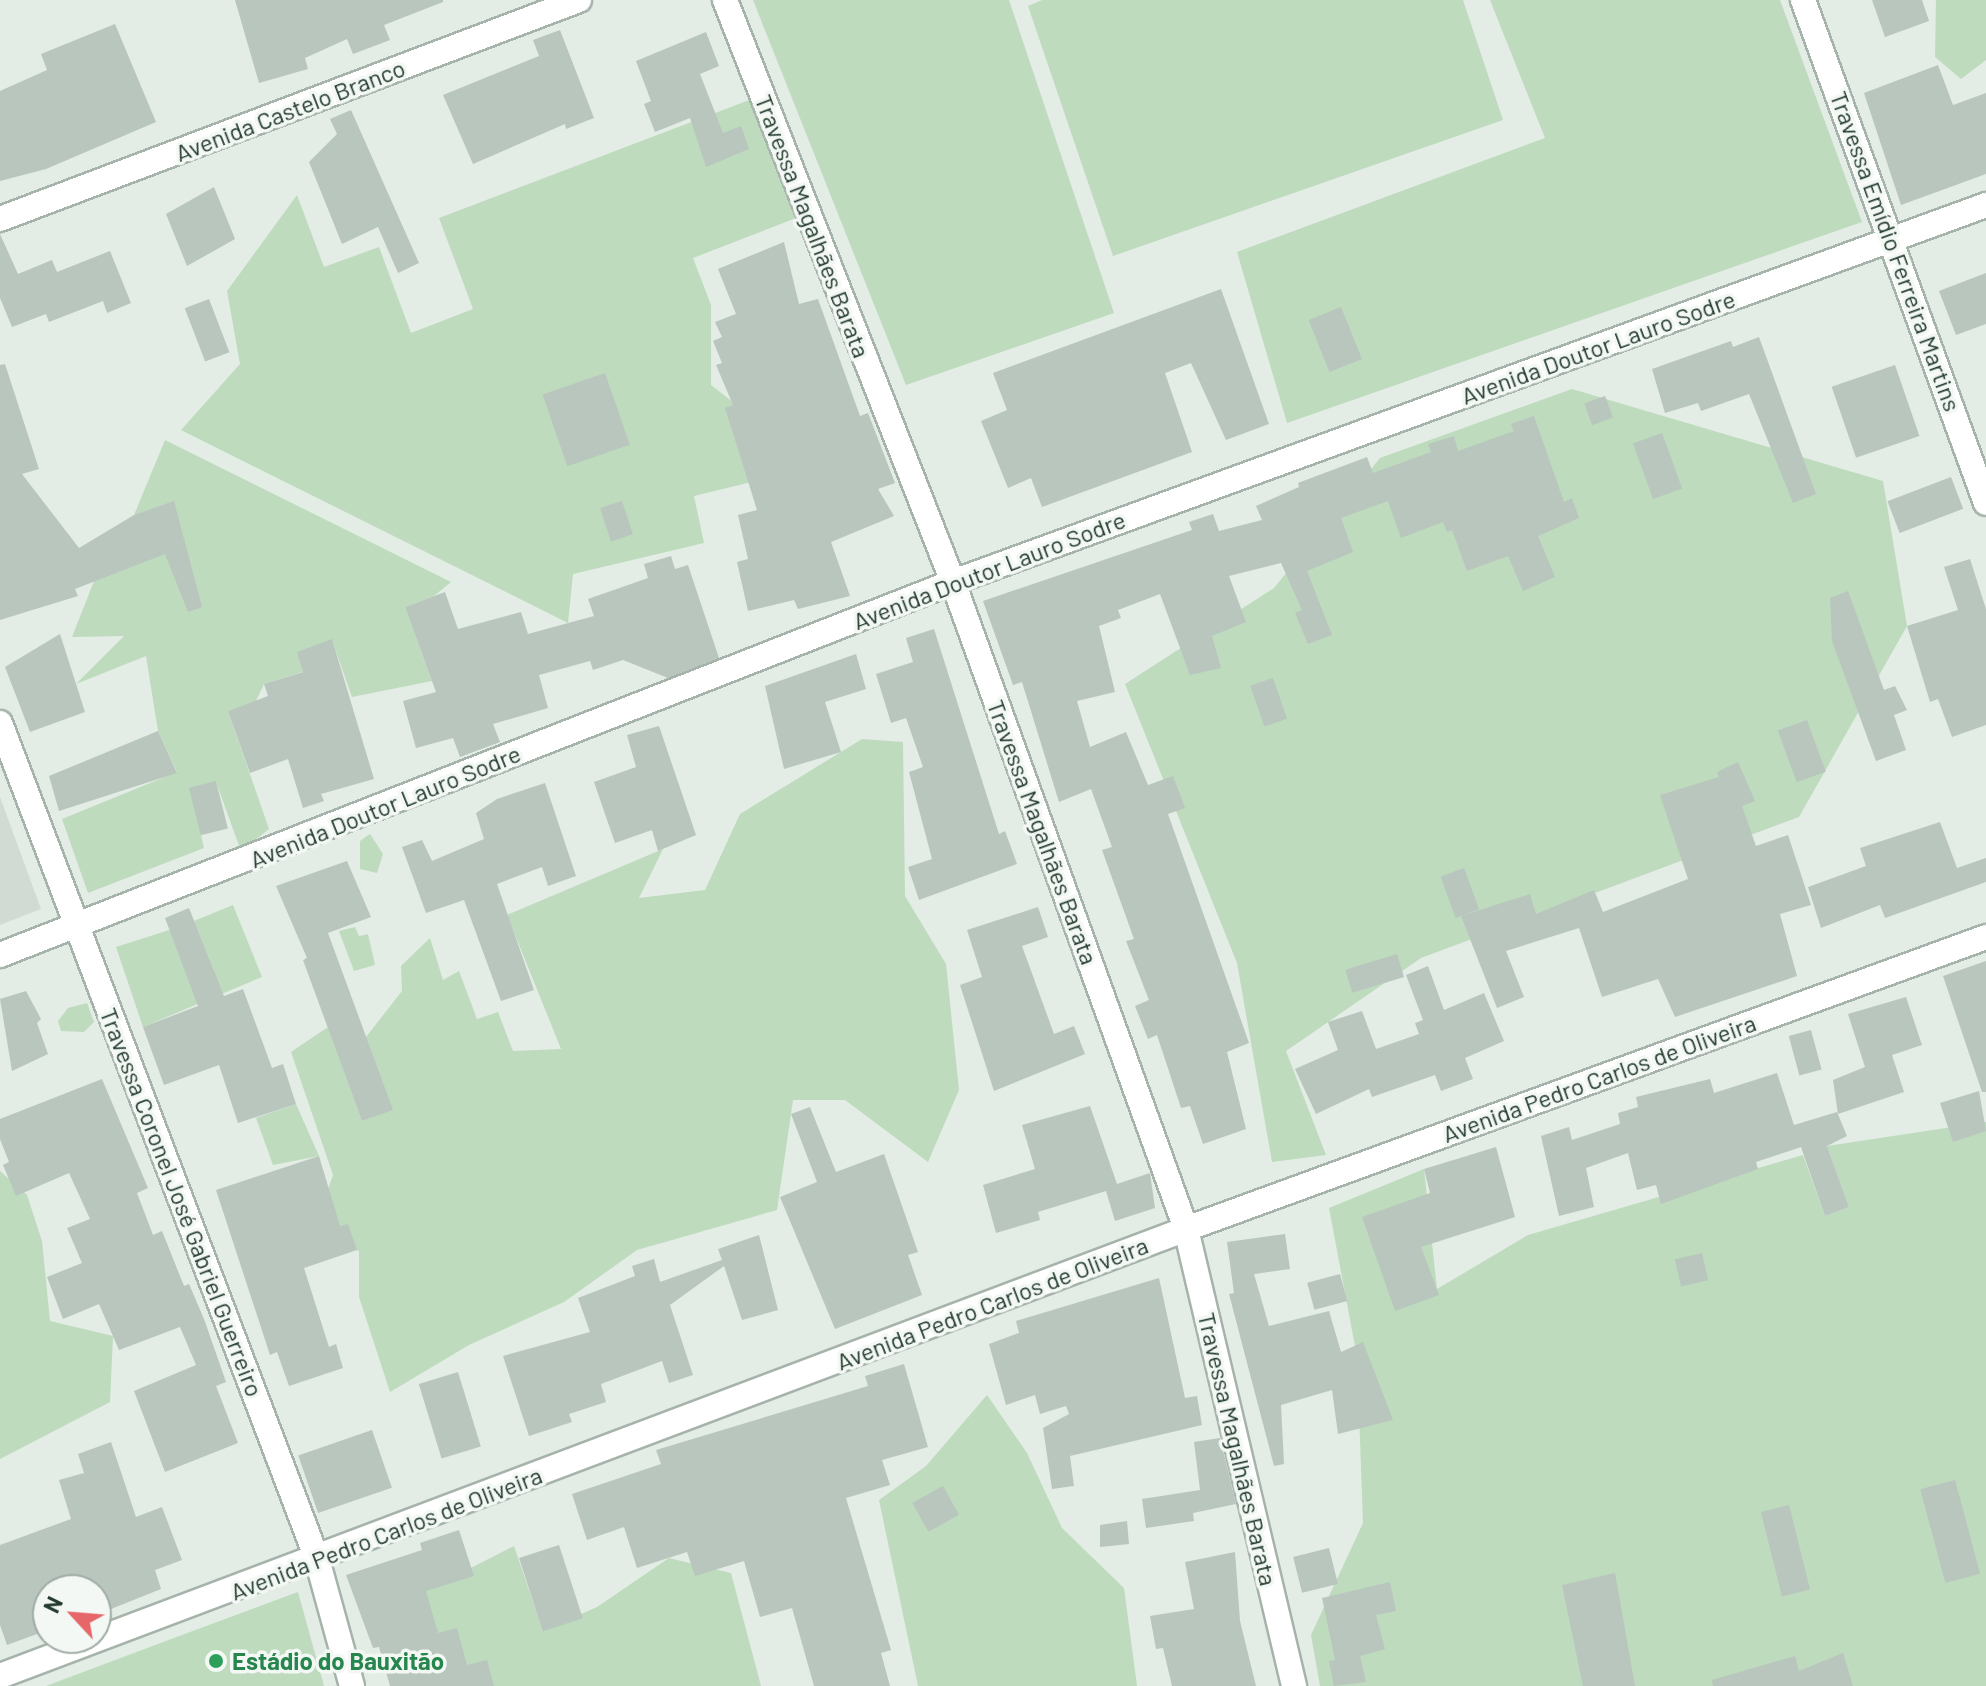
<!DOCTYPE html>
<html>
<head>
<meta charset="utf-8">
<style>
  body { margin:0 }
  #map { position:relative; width:1986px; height:1686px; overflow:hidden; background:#e3ece5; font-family:Barlow,sans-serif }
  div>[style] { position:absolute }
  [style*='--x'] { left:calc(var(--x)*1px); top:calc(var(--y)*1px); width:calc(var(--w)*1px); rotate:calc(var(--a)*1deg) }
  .built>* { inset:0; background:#d1dbd4 }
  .green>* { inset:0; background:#bedbbe }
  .building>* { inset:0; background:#b8c6be; transform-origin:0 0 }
  .roads { filter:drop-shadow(2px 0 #a6b3ab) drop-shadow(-2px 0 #a6b3ab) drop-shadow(0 2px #a6b3ab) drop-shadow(0 -2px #a6b3ab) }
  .minor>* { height:24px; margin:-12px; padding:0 12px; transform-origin:12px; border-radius:12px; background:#fff }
  .tertiary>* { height:24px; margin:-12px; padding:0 12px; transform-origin:12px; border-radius:12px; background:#fff }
  .dots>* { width:22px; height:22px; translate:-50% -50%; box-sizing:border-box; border:4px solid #f3f8f4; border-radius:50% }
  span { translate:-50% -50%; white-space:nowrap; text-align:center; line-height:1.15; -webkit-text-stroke:7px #f3f8f4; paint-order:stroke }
  .street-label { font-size:24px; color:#243b2f }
  .leisure-label { font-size:24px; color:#27864d; font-weight:700 }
  .left { translate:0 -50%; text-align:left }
  .north { position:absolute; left:32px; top:1574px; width:80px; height:80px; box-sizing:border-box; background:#f3f8f4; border:2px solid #a0aca5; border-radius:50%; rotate:296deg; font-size:22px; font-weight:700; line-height:32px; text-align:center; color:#243b2f }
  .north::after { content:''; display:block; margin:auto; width:28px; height:36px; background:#e66669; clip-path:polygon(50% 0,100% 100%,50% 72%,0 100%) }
</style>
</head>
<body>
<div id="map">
  <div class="built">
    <i style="clip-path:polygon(0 797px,41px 909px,0 925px)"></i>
  </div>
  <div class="green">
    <i style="clip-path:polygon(753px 0,1009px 0,1114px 313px,906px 385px)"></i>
    <i style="clip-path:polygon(1042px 0,1463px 0,1503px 120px,1113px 256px,1028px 6px)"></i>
    <i style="clip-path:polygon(1490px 0,1780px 0,1862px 222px,1287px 423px,1237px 252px,1545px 138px)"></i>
    <i style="clip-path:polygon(1936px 0,1986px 0,1986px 60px,1961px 79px,1935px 57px)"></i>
    <i style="clip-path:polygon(752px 99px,796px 218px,693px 258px,711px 305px,711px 385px,771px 432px,781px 475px,694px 496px,704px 543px,573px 574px,568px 623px,181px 430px,240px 364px,227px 291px,297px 195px,324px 267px,379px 247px,411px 333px,473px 309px,439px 218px)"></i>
    <i style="clip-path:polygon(1572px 389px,1883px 481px,1907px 626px,1799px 817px,1421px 958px,1286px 1051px,1326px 1155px,1272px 1162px,1237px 963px,1125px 684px,1274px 588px,1380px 458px)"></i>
    <i style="clip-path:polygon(165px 440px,451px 582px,434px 596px,405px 607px,432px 681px,352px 697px,332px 640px,305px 671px,264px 684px,256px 701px,228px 711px,269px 829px,241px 851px,216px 782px,190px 788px,204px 848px,88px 893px,62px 819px,177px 772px,158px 731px,146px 656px,76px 684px,124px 636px,72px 637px,94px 581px,174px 502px,134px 515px)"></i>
    <i style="clip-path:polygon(862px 739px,903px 742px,905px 896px,946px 964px,959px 1090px,928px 1162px,845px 1100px,793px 1100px,777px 1210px,637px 1250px,564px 1302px,469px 1345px,390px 1392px,359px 1297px,359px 1251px,313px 1232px,333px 1175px,291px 1052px,328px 1027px,362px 1121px,392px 1110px,366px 1037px,402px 991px,401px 966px,430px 938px,443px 980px,459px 971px,477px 1019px,498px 1012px,513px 1051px,561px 1049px,507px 915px,663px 849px,639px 898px,705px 890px,740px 814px)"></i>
    <i style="clip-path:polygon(370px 834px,383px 854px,377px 873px,360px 869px,360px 841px)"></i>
    <i style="clip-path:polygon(233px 905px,262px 977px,143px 1027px,116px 947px,169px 930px,214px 971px,194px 921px)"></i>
    <i style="clip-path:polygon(355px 927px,359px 936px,368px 934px,375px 965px,354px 971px,339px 931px)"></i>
    <i style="clip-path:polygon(87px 1003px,94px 1022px,84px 1032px,61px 1031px,58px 1021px,68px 1008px)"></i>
    <i style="clip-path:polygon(296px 1104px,319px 1156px,273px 1165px,256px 1118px)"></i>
    <i style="clip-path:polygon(1986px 1122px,1986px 1686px,1320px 1686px,1311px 1635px,1363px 1523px,1357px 1357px,1329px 1208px,1424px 1169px,1437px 1289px,1528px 1235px,1803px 1155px,1825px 1216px,1849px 1207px,1827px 1146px)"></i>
    <i style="clip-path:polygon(0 1171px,27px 1195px,42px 1241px,50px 1321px,113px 1336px,110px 1402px,0 1459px)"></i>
    <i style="clip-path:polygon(987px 1395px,1027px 1453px,1062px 1528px,1124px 1588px,1137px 1686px,918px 1686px,879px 1500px,926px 1466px)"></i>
    <i style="clip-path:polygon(514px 1546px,543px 1631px,597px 1607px,669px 1558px,731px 1573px,761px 1686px,455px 1686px,420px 1594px)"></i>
    <i style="clip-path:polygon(298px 1592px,324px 1686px,46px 1686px,182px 1635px)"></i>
  </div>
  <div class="building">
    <i style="clip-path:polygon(235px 0,443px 0,443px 2px,384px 25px,390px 40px,353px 54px,347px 39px,305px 58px,308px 69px,259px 83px)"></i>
    <i style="clip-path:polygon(1872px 0,1922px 0,1929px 21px,1885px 37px)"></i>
    <i style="clip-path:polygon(115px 24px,156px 122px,46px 169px,0 181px,0 91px,47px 70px,41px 54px)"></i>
    <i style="clip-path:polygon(560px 30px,594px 118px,566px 129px,565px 124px,473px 164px,443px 95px,539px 56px,533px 40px)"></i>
    <i style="clip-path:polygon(706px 32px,719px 66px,700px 74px,723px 133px,741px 126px,749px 149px,706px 167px,690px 118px,655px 132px,644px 104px,651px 101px,636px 61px)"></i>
    <i style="clip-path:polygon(1938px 65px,1953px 105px,1986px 93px,1986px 174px,1901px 205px,1864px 93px)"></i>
    <i style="clip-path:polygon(351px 110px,419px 263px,398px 273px,378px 227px,342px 244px,309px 162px,337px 134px,330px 119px)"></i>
    <i style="clip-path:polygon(214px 187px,235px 239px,187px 266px,166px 214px)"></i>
    <i style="clip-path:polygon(0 234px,18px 274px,52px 260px,57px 272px,110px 251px,131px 303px,107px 313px,103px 301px,49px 322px,46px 314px,12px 327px,0 298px)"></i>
    <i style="clip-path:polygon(784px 242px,799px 304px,818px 299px,860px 416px,868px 413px,895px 483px,878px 489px,894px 516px,831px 542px,850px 596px,798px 609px,794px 600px,748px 611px,737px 562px,748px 559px,738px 515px,757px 510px,725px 408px,733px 405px,716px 365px,722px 363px,713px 341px,722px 337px,715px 322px,736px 314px,718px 269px)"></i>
    <i style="clip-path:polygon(1986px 273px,1986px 324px,1956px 335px,1939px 291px)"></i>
    <i style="clip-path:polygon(1221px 289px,1269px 424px,1226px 440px,1191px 363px,1165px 373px,1192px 452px,1042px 507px,1031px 478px,1008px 488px,981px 421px,1007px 410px,993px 373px)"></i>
    <i style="left:209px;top:299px;width:57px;height:26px;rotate:69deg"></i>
    <i style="left:1341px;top:307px;width:56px;height:35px;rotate:68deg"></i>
    <i style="clip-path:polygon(1759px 337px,1816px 494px,1793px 503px,1749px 394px,1701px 411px,1698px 403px,1665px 413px,1652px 369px,1731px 341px,1733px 347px)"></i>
    <i style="clip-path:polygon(5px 364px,39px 469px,22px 474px,79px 548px,134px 515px,174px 501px,202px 607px,188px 612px,165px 554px,75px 589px,78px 596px,0 620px,0 365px)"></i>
    <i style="left:1895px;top:365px;width:75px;height:67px;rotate:71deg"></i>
    <i style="left:605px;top:373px;width:76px;height:66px;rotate:71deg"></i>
    <i style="left:1605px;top:396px;width:23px;height:22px;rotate:70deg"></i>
    <i style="clip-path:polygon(1534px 416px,1564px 502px,1572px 498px,1579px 518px,1538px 536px,1555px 577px,1523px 591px,1508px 556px,1467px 571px,1452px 530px,1447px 532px,1443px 522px,1401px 538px,1388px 501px,1341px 518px,1353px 552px,1307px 571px,1332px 635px,1308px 644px,1295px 613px,1302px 610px,1281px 563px,1229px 576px,1246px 622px,1212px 636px,1221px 668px,1190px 675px,1160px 594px,1118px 610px,1121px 618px,1099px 626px,1115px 692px,1077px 701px,1090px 747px,1126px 732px,1148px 785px,1173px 776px,1185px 808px,1168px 814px,1249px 1043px,1227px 1052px,1246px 1129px,1203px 1144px,1190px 1106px,1181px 1108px,1157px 1035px,1148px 1039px,1135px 1006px,1149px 1000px,1126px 941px,1134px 939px,1102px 850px,1112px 847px,1091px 789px,1059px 802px,1022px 682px,1013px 685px,983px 601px,1192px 530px,1189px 522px,1213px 514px,1219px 531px,1262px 520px,1256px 506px,1299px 487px,1298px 483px,1367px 457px,1373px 473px,1431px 452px,1428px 444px,1454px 436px,1458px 451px,1514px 431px,1511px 424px)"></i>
    <i style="left:1662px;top:433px;width:59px;height:31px;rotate:70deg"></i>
    <i style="left:1951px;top:477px;width:34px;height:68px;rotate:69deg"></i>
    <i style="left:622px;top:501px;width:35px;height:23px;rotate:72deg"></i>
    <i style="clip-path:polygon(671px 556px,675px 569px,688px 565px,719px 658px,668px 678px,623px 660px,593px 670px,590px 661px,539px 675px,548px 708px,493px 724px,500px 742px,460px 757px,453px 738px,416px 748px,403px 701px,436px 692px,405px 607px,445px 592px,458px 629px,521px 612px,528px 634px,594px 616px,588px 599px,648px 578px,644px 564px)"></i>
    <i style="clip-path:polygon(1970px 559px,1986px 609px,1986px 725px,1952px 737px,1938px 699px,1930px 702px,1907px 626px,1958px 610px,1944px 567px)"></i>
    <i style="clip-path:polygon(1848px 591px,1884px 690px,1895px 686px,1907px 710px,1894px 715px,1906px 750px,1876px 761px,1832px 641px,1830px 598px)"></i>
    <i style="clip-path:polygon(934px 629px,999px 834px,1005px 831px,1017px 864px,919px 900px,908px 867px,932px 859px,909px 772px,923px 767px,906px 718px,891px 723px,876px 674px,913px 662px,906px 638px)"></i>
    <i style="clip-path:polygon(60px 634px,85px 712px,30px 732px,5px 667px)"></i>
    <i style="clip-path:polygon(332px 639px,374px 779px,321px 794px,324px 801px,303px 808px,288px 759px,250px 773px,228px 711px,268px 696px,264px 684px,303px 672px,297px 652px)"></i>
    <i style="clip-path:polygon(856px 654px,866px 689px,825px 702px,841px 752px,784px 769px,765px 686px)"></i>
    <i style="left:1273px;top:678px;width:43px;height:24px;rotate:71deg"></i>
    <i style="left:1807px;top:720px;width:55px;height:31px;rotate:70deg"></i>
    <i style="clip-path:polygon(659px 726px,696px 835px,658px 851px,652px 830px,615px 843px,594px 782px,636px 767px,627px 735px)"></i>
    <i style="clip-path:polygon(158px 731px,177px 773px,59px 811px,49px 776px)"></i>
    <i style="clip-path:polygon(1738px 762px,1755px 801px,1742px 806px,1756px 846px,1788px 835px,1811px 905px,1780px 914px,1797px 976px,1675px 1017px,1658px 979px,1602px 997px,1579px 928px,1506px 951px,1524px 997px,1497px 1008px,1461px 916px,1530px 894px,1536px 914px,1594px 890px,1603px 912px,1688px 879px,1660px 795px,1719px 777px,1717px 772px)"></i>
    <i style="left:216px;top:781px;width:49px;height:28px;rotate:76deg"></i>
    <i style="clip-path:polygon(545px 783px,576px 876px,548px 886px,542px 867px,497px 884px,534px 990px,501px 1001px,464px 900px,426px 913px,402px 847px,422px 840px,432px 861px,484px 839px,476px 813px,497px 799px)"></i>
    <i style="clip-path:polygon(1940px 822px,1957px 868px,1986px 858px,1986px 882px,1885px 918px,1880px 905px,1821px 928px,1808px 887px,1866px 866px,1860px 848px)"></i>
    <i style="clip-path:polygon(347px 861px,371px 917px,328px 933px,393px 1110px,362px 1121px,303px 960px,307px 958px,276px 886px)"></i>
    <i style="left:1464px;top:868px;width:44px;height:25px;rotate:70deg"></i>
    <i style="clip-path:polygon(1038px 907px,1048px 937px,1022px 946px,1054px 1034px,1074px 1026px,1085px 1054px,994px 1091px,960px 985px,982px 977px,967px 930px)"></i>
    <i style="clip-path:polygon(189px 908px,224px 996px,243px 989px,272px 1068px,283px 1064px,296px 1104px,238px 1123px,219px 1065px,164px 1085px,143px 1027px,198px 1006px,165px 918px)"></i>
    <i style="left:1397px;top:954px;width:24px;height:54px;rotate:73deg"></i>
    <i style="clip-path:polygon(1986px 961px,1986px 1092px,1982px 1092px,1943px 976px)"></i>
    <i style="clip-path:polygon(1428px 966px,1444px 1010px,1484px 993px,1504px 1041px,1465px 1058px,1473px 1079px,1441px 1091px,1435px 1075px,1372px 1097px,1369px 1089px,1316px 1114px,1295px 1069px,1338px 1050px,1328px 1022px,1362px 1011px,1376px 1049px,1419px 1034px,1415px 1023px,1423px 1020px,1406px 975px)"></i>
    <i style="clip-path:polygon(26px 991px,41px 1019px,37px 1023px,48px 1054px,12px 1071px,0 999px)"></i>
    <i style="clip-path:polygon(1906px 997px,1922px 1045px,1892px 1055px,1904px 1092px,1838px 1114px,1833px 1080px,1865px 1067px,1848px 1014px)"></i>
    <i style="left:1811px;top:1030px;width:41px;height:23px;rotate:75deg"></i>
    <i style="clip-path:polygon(1777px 1073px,1794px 1125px,1837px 1112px,1847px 1136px,1827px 1146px,1849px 1207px,1825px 1216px,1801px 1147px,1756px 1162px,1758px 1169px,1661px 1204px,1656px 1185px,1637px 1190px,1628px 1153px,1586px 1168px,1594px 1207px,1559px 1216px,1541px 1136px,1569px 1127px,1572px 1140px,1620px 1124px,1618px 1113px,1638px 1107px,1636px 1097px,1710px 1079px,1714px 1093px)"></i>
    <i style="clip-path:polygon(102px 1079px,148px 1188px,137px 1193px,153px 1235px,162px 1231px,184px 1286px,189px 1284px,204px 1319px,226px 1382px,216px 1386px,238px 1443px,165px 1472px,134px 1391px,196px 1365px,180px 1327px,119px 1350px,99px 1304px,63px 1319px,47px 1277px,82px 1263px,67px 1228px,90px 1219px,69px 1173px,16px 1196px,3px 1165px,9px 1162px,0 1139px,0 1119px)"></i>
    <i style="clip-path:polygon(1979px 1091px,1986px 1131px,1953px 1142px,1940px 1103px)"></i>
    <i style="clip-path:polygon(1090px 1106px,1117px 1184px,1150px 1173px,1155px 1208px,1115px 1221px,1106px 1191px,1038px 1212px,1040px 1220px,996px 1233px,983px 1185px,1035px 1169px,1022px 1125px)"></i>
    <i style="clip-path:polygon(810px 1107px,836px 1172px,884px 1154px,918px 1252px,908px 1255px,922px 1295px,835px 1329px,780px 1197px,817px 1182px,791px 1114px)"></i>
    <i style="clip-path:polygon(1496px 1147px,1515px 1217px,1421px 1247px,1439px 1295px,1395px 1311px,1362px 1217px,1430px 1193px,1424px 1169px)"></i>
    <i style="clip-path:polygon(319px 1156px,340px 1226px,348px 1224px,357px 1250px,304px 1268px,329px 1347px,336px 1344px,343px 1368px,289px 1386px,277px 1352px,270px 1355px,216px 1190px)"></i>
    <i style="clip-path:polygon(1285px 1234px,1290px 1269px,1254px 1274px,1269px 1326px,1329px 1311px,1341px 1352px,1363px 1342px,1393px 1420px,1338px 1434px,1332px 1390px,1281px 1405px,1284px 1464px,1274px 1466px,1229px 1294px,1234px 1293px,1227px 1242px)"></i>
    <i style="clip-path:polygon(759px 1235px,778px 1310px,742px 1320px,724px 1266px,670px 1305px,693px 1375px,669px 1383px,662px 1361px,601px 1384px,606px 1402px,569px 1414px,572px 1422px,529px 1436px,503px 1356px,590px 1332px,578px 1298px,635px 1276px,632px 1266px,654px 1259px,660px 1282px,722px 1260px,718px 1249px)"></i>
    <i style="left:1702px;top:1253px;width:28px;height:28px;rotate:77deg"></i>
    <i style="left:1340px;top:1274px;width:28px;height:34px;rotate:75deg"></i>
    <i style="clip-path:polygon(1159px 1278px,1185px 1398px,1197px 1396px,1202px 1425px,1070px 1456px,1074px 1486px,1052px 1489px,1043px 1428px,1069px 1414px,1066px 1406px,1040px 1414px,1035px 1395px,1006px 1405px,989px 1344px,1019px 1333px,1016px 1321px)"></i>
    <i style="clip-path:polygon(904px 1364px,928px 1447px,882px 1460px,890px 1485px,846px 1498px,891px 1650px,881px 1653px,890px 1686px,814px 1686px,792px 1608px,760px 1617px,744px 1561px,695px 1576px,687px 1552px,637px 1568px,624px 1527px,587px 1540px,572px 1494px,661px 1464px,656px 1450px,868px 1386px,865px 1376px)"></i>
    <i style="left:458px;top:1372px;width:78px;height:41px;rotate:73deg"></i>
    <i style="left:372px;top:1430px;width:61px;height:78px;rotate:71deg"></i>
    <i style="clip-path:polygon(1220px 1438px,1236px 1504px,1193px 1513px,1194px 1521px,1146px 1528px,1142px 1499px,1200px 1490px,1194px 1442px)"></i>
    <i style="clip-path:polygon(111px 1442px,136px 1517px,162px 1507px,182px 1560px,155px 1570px,161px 1589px,96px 1615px,96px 1590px,48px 1590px,48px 1630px,7px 1645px,0 1625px,0 1545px,71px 1519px,59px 1480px,84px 1473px,78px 1454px)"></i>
    <i style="left:1955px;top:1480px;width:97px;height:36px;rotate:75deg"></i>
    <i style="left:943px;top:1486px;width:33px;height:35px;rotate:61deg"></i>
    <i style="left:1789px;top:1505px;width:87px;height:29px;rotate:76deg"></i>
    <i style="clip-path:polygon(1127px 1521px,1129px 1544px,1100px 1547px,1100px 1525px)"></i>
    <i style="clip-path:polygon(459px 1530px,474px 1576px,426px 1591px,438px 1633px,457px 1628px,467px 1665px,487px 1660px,494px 1686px,390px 1686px,379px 1647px,373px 1648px,346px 1575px,422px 1550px,420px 1543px)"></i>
    <i style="left:559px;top:1545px;width:77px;height:42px;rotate:72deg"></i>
    <i style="left:1329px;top:1548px;width:37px;height:37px;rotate:76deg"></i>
    <i style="clip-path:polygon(1235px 1552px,1240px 1621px,1256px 1686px,1172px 1686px,1163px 1648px,1156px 1649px,1150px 1616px,1194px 1609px,1185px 1562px)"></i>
    <i style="clip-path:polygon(1615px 1573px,1635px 1686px,1583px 1686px,1562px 1585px)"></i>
    <i style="clip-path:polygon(1390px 1582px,1396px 1611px,1376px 1615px,1385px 1649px,1360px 1656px,1366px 1682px,1334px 1686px,1329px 1661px,1335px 1660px,1322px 1598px)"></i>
    <i style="clip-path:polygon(1843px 1653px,1853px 1686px,1713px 1686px,1712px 1680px,1795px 1656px,1799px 1671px)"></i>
  </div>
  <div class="roads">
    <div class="minor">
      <i style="--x:725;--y:0;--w:625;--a:68.61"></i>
      <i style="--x:953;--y:582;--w:688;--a:70.19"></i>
      <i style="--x:1186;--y:1229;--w:470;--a:76.7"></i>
      <i style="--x:1803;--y:0;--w:535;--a:70.01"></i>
      <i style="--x:0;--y:219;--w:619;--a:-20.72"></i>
      <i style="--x:0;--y:723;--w:894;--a:69.23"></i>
      <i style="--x:317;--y:1559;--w:132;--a:74.6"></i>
      <i style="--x:0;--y:1676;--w:1267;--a:-20.65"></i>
      <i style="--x:1186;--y:1229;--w:852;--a:-20.05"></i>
    </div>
    <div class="tertiary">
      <i style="--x:0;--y:955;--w:1023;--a:-21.38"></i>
      <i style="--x:953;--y:582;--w:1100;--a:-20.05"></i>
    </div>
  </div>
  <div class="dots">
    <i style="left:216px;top:1661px;background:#2e9e5b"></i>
  </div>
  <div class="street-label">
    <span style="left:290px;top:110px;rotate:-21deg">Avenida Castelo Branco</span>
    <span style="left:813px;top:226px;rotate:69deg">Travessa Magalhães Barata</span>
    <span style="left:1896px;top:251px;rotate:70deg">Travessa Emídio Ferreira Martins</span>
    <span style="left:1598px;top:347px;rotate:-20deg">Avenida Doutor Lauro Sodre</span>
    <span style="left:989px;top:570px;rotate:-21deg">Avenida Doutor Lauro Sodre</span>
    <span style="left:385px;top:806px;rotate:-22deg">Avenida Doutor Lauro Sodre</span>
    <span style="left:1043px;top:832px;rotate:70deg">Travessa Magalhães Barata</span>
    <span style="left:1599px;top:1078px;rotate:-20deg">Avenida Pedro Carlos de Oliveira</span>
    <span style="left:182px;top:1202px;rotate:69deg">Travessa Coronel José Gabriel Guerreiro</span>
    <span style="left:992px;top:1303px;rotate:-21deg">Avenida Pedro Carlos de Oliveira</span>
    <span style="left:1238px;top:1449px;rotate:77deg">Travessa Magalhães Barata</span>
    <span style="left:386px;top:1533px;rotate:-21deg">Avenida Pedro Carlos de Oliveira</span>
  </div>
  <div class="leisure-label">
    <span class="left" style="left:232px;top:1661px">Estádio do Bauxitão</span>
  </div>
  <div class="north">N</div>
</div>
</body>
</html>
